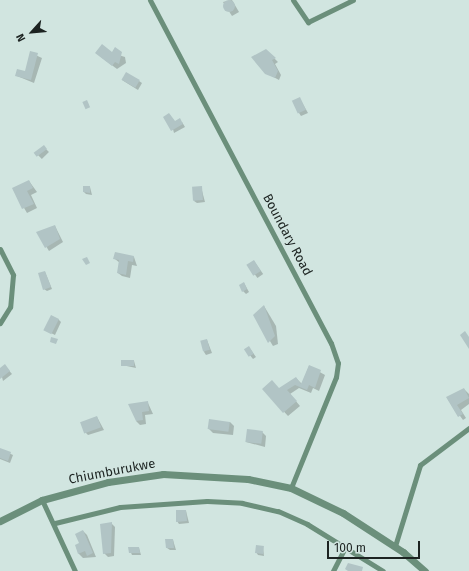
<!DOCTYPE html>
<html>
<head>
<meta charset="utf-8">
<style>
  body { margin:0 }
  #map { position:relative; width:469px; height:571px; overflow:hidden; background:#d1e5e0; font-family:"Fira Sans",sans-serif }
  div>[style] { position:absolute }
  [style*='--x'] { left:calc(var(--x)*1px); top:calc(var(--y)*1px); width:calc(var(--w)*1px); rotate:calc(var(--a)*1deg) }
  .shadow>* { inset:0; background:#0003; transform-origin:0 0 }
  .building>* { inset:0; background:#b1c4c5; transform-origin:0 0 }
  .round { border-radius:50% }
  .minor>* { height:5px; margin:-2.5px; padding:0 2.5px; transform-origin:2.5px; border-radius:2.5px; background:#6b8f7b }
  .tertiary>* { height:7px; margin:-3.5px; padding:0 3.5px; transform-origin:3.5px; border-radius:3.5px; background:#6b8f7b }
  span { translate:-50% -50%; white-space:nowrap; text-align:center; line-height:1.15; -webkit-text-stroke:3.5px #d1e5e0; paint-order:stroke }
  .street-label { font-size:13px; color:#1c2321 }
  .north { position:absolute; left:12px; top:12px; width:40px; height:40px; -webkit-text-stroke:3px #d1e5e0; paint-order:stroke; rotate:243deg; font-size:11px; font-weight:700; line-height:16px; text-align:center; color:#1c2321 }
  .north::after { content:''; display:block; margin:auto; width:14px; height:18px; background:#1c2321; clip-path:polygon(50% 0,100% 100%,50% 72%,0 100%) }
  .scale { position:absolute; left:327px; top:541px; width:93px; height:18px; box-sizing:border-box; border:2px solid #1c2321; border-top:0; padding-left:5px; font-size:12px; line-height:14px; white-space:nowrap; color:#1c2321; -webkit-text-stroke:3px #d1e5e0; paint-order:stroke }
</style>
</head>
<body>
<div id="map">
  <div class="shadow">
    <i style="clip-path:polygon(232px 0,239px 12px,232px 16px,223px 2px)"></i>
    <i style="clip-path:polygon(266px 50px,278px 62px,275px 64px,281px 75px,279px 80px,266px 73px)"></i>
    <i style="clip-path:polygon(31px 53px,42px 58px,34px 83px,17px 76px,26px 72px)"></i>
    <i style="clip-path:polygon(112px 53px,125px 57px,126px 63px,117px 69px,101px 57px)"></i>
    <i style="clip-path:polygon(122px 80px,139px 81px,142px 83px,138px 90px)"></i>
    <i style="clip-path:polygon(300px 99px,308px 113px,301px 116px,299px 113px)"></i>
    <i style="clip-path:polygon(169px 114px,175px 122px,182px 122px,185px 127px,174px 133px)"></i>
    <i style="left:44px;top:147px;width:7px;height:10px;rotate:45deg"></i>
    <i style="clip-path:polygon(29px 181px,37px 192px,31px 195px,37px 208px,27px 213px,13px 189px)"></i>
    <i style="clip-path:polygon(90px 187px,92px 195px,86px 194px,84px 192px)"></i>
    <i style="clip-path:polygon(201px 187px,205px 202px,197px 203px,194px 201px)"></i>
    <i style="clip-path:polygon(55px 226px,63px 242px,49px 251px,38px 233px)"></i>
    <i style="clip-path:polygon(134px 257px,137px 266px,132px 265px,130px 278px,122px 276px,118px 273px,120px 263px,115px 259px)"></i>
    <i style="left:254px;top:261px;width:16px;height:7px;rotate:55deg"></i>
    <i style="clip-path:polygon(45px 272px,52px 289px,47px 291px,44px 289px)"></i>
    <i style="clip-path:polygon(244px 283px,249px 292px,246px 294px,243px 291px)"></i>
    <i style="clip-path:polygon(264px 306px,276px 326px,278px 344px,273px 346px,254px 315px)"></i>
    <i style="clip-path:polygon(58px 319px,61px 322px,55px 335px,45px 330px)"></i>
    <i style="clip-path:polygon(207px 340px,212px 353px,206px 355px,204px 352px)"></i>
    <i style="clip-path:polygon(245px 349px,251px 350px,256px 357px,253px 359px)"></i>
    <i style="clip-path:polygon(134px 361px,136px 368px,122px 365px)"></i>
    <i style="clip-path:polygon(309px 366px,325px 375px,319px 391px,313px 388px,311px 393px,299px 388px,290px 394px,300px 406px,288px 416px,263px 389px,279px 390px,296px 378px,302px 384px)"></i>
    <i style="clip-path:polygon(7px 368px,12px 374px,3px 381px,0 369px)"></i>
    <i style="clip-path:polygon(464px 389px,469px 394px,469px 404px,461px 410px,466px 418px,463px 420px,447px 398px)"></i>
    <i style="clip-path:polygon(148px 403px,153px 414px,145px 415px,146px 424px,140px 425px,136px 421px)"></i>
    <i style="clip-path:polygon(97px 417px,104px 430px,88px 435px,84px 431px)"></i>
    <i style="clip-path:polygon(230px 422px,234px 426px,233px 435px,213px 433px,209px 429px)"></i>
    <i style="clip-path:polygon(262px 432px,266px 436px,265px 447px,246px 442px)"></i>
    <i style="clip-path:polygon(0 449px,13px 455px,10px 463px,0 459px)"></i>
    <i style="clip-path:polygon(186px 511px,189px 523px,179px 524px,177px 521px)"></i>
    <i style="clip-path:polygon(111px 523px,115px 527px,114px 556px,108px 557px,104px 553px)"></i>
    <i style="clip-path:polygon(83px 531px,87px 535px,96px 557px,83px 558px,79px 554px,76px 546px,80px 544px)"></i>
    <i style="clip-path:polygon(173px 540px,176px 550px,170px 550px,167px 548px)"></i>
    <i style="clip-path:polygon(263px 547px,264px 556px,258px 555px,256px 552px)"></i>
    <i style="clip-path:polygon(129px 548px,139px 548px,141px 555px,132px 555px)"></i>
  </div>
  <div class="building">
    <i class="round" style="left:223px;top:0;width:12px;height:12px"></i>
    <i style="clip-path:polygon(102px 44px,112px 52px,115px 47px,122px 52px,119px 64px,115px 62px,112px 66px,95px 53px)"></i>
    <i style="clip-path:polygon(266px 49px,276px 58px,272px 60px,278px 71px,275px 78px,265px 74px,251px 57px)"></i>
    <i style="clip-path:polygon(30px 51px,38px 53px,31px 80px,15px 76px,17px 69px,25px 71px)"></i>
    <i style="left:126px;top:72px;width:16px;height:9px;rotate:30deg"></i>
    <i style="left:300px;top:97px;width:14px;height:9px;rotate:65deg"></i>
    <i style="left:87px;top:100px;width:8px;height:5px;rotate:67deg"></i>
    <i style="clip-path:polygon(169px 113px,175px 121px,180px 118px,183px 124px,171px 131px,163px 117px)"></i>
    <i style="left:44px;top:145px;width:5px;height:13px;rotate:53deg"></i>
    <i style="clip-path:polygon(29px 180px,33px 188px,27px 191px,34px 204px,22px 209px,12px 188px)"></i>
    <i style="clip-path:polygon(83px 186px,90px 186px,90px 193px,83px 192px)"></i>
    <i style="left:202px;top:186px;width:14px;height:10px;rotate:86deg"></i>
    <i style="clip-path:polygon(55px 225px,60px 239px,45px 248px,36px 232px)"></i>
    <i style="clip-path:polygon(115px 252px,134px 256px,133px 262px,128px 261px,126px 275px,117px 273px,119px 260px,113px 259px)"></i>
    <i style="clip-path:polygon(87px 257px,90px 263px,86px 265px,82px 259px)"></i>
    <i style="left:254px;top:260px;width:13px;height:9px;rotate:58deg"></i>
    <i style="clip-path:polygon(45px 271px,51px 287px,43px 290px,38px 273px)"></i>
    <i style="clip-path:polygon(244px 282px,247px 289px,242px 292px,239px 285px)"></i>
    <i style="clip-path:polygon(264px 305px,275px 336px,268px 343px,253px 315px)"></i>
    <i style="left:51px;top:315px;width:9px;height:17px;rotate:27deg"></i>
    <i style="clip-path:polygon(465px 331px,469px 337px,469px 349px,460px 335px)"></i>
    <i style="clip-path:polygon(51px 337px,58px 339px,56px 344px,50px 342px)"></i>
    <i style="left:207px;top:339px;width:11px;height:7px;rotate:75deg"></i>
    <i style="left:249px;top:346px;width:9px;height:6px;rotate:58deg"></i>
    <i style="left:121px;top:360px;width:13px;height:6px"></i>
    <i style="clip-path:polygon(5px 364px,10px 371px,0 379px,0 368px)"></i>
    <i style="clip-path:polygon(309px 365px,321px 370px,315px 388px,309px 385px,307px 390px,295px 385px,287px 390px,297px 401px,283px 413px,262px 389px,272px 380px,279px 388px,296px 377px,301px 384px)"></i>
    <i style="clip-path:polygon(464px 388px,469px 398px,457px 405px,463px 414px,458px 417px,446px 397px)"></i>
    <i style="clip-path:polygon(148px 401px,149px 411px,142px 412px,143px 420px,136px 421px,128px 404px)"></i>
    <i style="left:97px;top:416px;width:12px;height:18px;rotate:70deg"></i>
    <i style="left:209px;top:419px;width:21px;height:10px;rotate:8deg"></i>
    <i style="left:247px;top:429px;width:16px;height:13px;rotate:7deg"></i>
    <i style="clip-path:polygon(0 448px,11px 452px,8px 461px,0 458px)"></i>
    <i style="clip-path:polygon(176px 510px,186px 510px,187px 521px,176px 522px)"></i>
    <i style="clip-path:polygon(112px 522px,111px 553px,103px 554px,100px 524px)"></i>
    <i style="clip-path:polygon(83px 530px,93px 553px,87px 556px,85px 551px,78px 554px,75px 545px,79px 543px,75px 534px)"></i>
    <i style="clip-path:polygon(165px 539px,173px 539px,174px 548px,166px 548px)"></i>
    <i style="left:256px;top:545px;width:8px;height:8px;rotate:7deg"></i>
    <i style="clip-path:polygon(128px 547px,139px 547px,140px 553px,129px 553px)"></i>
    <i style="clip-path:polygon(348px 563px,363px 567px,362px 571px,348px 571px,345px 569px)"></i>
  </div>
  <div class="minor">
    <i style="--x:150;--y:0;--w:388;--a:62.2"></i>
    <i style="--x:331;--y:343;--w:21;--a:71"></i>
    <i style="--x:338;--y:363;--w:14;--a:98"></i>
    <i style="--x:336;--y:377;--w:120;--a:112.1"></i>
    <i style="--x:293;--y:0;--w:27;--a:56"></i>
    <i style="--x:308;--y:22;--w:50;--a:-26.1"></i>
    <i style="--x:0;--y:249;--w:29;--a:63"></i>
    <i style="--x:13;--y:275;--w:32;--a:95"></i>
    <i style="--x:10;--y:307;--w:19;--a:122"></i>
    <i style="--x:42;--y:500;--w:78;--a:65.1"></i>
    <i style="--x:55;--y:523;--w:67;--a:-13.8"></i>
    <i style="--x:120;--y:507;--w:87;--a:-3.9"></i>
    <i style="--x:207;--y:501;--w:35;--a:3"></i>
    <i style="--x:242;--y:503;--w:37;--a:13"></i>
    <i style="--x:278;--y:511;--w:32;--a:24"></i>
    <i style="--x:307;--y:524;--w:89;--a:31.7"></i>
    <i style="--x:395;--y:546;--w:85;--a:-72.8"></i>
    <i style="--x:420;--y:465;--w:61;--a:-37.1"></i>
    <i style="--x:333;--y:571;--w:28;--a:-63"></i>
  </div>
  <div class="tertiary">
    <i style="--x:0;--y:521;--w:47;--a:-26.6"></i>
    <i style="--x:42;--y:500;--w:68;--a:-15.3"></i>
    <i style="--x:108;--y:482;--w:56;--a:-8.3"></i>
    <i style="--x:163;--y:474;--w:85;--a:3.4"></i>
    <i style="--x:248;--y:479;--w:44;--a:11.8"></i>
    <i style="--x:291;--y:488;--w:58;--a:25.7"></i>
    <i style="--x:343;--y:513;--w:72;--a:33"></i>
    <i style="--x:403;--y:552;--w:29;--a:41"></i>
  </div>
  <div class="street-label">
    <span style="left:287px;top:235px;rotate:62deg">Boundary Road</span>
    <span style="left:112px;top:472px;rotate:-11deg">Chiumburukwe</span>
  </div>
  <div class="north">N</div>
  <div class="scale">100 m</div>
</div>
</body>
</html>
